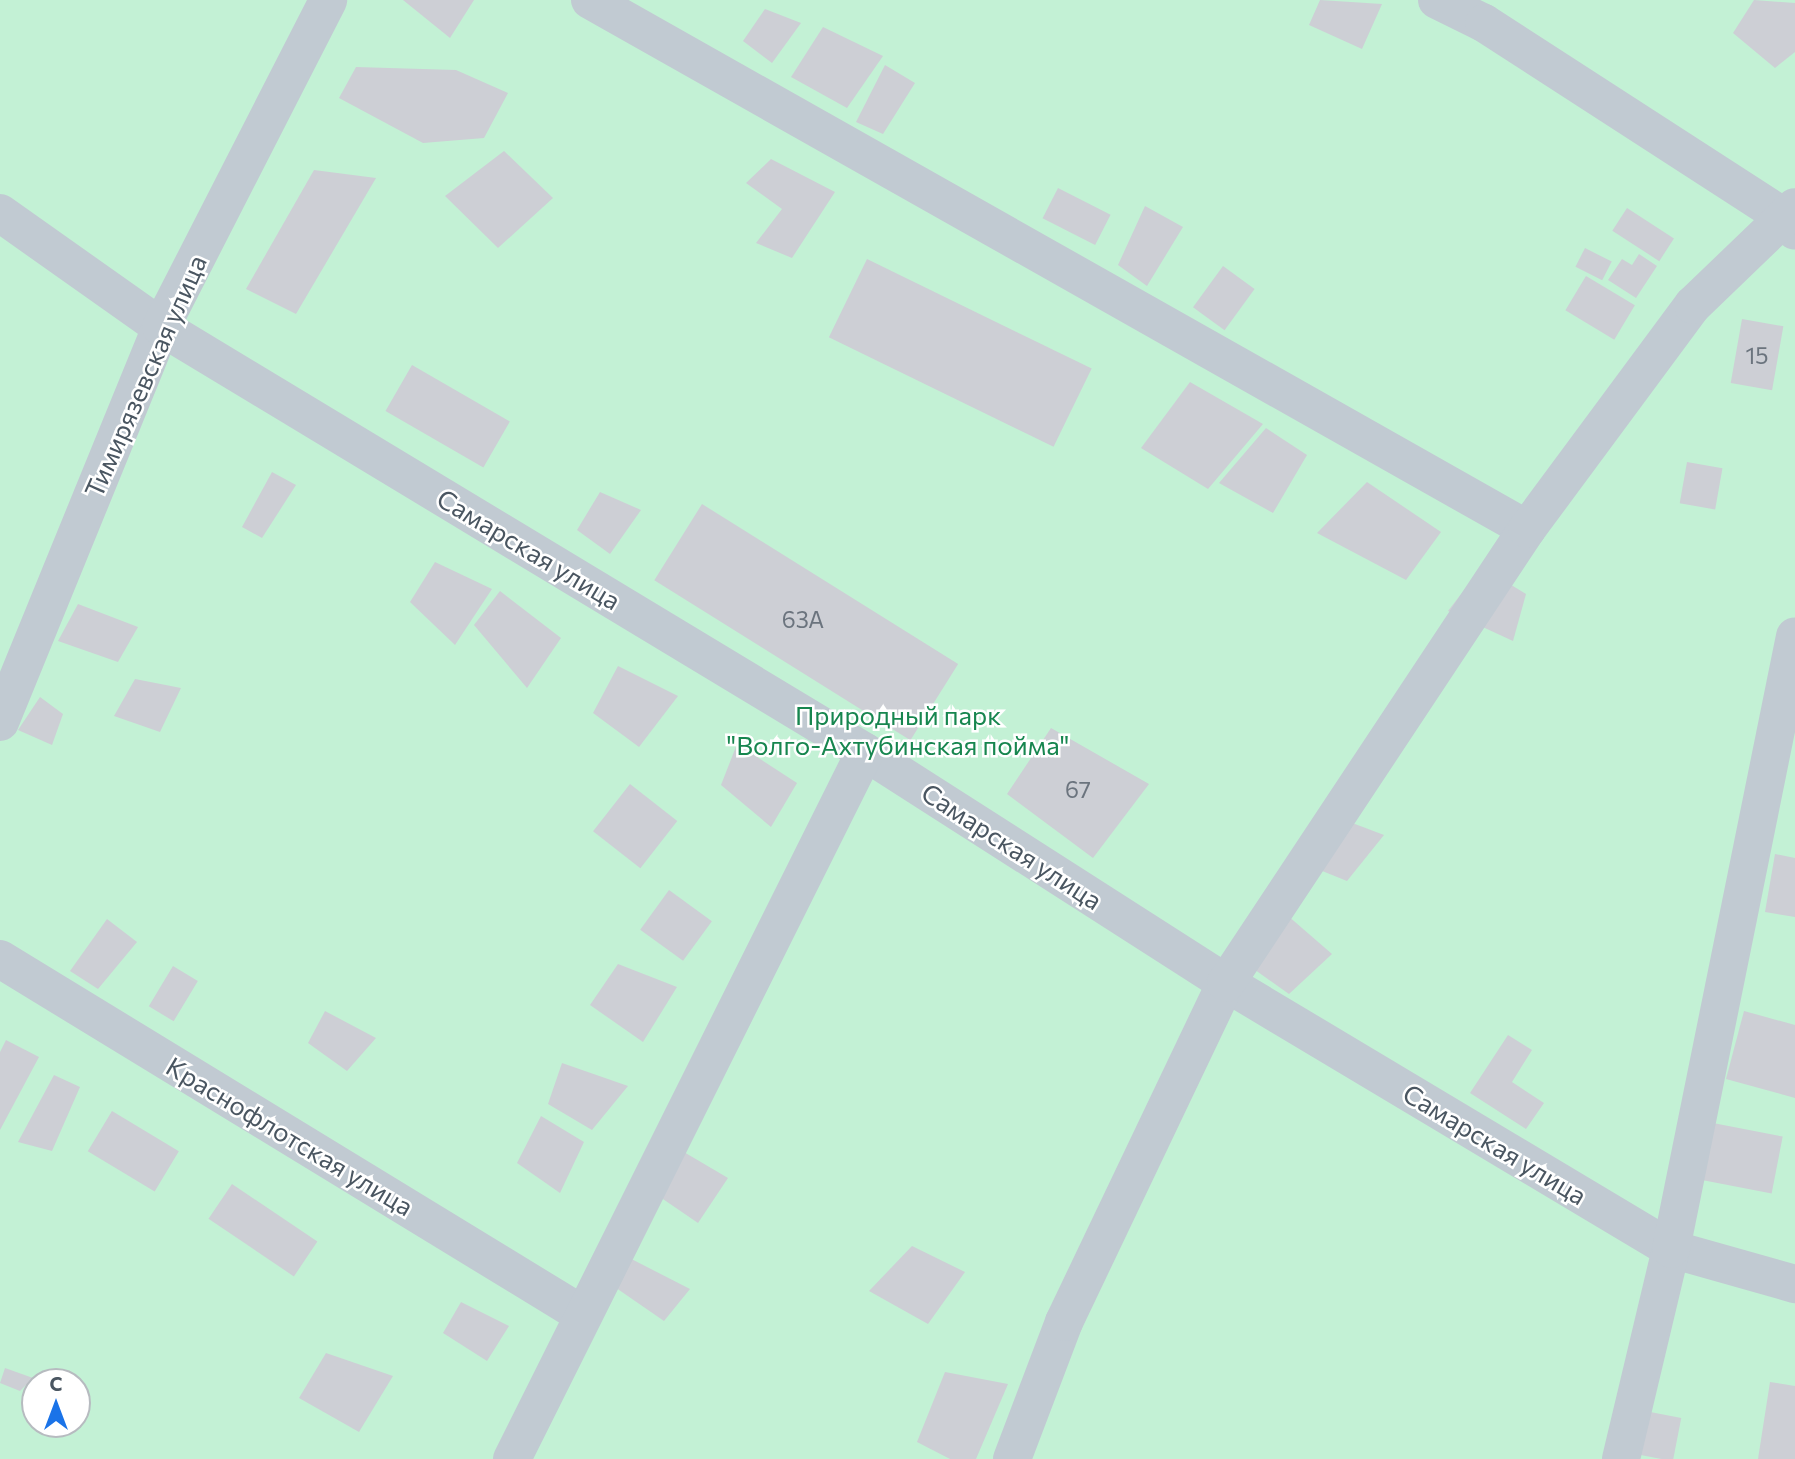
<!DOCTYPE html>
<html>
<head>
<meta charset="utf-8">
<style>
  body { margin:0 }
  #map { position:relative; width:1795px; height:1459px; overflow:hidden; background:#f5f3f3; font-family:Commissioner,sans-serif }
  div>[style] { position:absolute }
  [style*='--x'] { left:calc(var(--x)*1px); top:calc(var(--y)*1px); width:calc(var(--w)*1px); rotate:calc(var(--a)*1deg) }
  .green>* { inset:0; background:#c3f1d5 }
  .building>* { inset:0; background:#cdcfd5; transform-origin:0 0 }
  .minor>* { height:38px; margin:-19px; padding:0 19px; transform-origin:19px; border-radius:19px; background:#c1cad2 }
  span { translate:-50% -50%; white-space:nowrap; text-align:center; line-height:1.15; -webkit-text-stroke:5px #fff; paint-order:stroke }
  .number-label { font-size:23px; color:#6b747e }
  .number-label span { -webkit-text-stroke-width:0 }
  .street-label { font-size:26px; color:#4a5661 }
  .park-label { font-size:26px; color:#17864f }
  .north { position:absolute; left:21px; top:1368px; width:70px; height:70px; box-sizing:border-box; background:#fff; border:2px solid #b7bbc0; border-radius:50%; rotate:0deg; font-size:19px; font-weight:700; line-height:28px; text-align:center; color:#4a5661 }
  .north::after { content:''; display:block; margin:auto; width:24px; height:32px; background:#1a73e8; clip-path:polygon(50% 0,100% 100%,50% 72%,0 100%) }
</style>
</head>
<body>
<div id="map">
  <div class="green">
    <i style="clip-path:polygon(evenodd,0 0,1795px 0,1795px 1459px,0 1459px,0 0,35px 1382px,77px 1382px,77px 1424px,35px 1424px,35px 1382px)"></i>
  </div>
  <div class="building">
    <i style="clip-path:polygon(403px 0,474px 0,450px 38px)"></i>
    <i style="clip-path:polygon(1320px 0,1382px 4px,1362px 49px,1309px 25px)"></i>
    <i style="clip-path:polygon(1754px 0,1795px 3px,1795px 52px,1775px 68px,1733px 33px)"></i>
    <i style="clip-path:polygon(765px 9px,801px 23px,772px 63px,743px 41px)"></i>
    <i style="clip-path:polygon(823px 27px,883px 56px,847px 108px,791px 77px)"></i>
    <i style="clip-path:polygon(885px 65px,915px 83px,883px 134px,856px 122px)"></i>
    <i style="clip-path:polygon(356px 67px,456px 70px,508px 93px,484px 138px,423px 143px,339px 98px)"></i>
    <i style="clip-path:polygon(504px 151px,553px 198px,498px 248px,445px 196px)"></i>
    <i style="clip-path:polygon(771px 159px,835px 192px,792px 258px,756px 243px,782px 209px,746px 183px)"></i>
    <i style="clip-path:polygon(314px 170px,376px 178px,296px 314px,246px 289px)"></i>
    <i style="left:1058px;top:188px;width:59px;height:34px;rotate:27deg"></i>
    <i style="clip-path:polygon(1145px 206px,1183px 227px,1147px 286px,1118px 265px)"></i>
    <i style="left:1627px;top:208px;width:56px;height:27px;rotate:33deg"></i>
    <i style="left:1585px;top:248px;width:30px;height:21px;rotate:27deg"></i>
    <i style="clip-path:polygon(1639px 254px,1657px 266px,1636px 298px,1608px 280px,1622px 259px,1632px 265px)"></i>
    <i style="left:867px;top:259px;width:250px;height:87px;rotate:26deg"></i>
    <i style="left:1223px;top:266px;width:39px;height:51px;rotate:36deg"></i>
    <i style="left:1586px;top:276px;width:57px;height:40px;rotate:31deg"></i>
    <i style="left:1742px;top:319px;width:42px;height:65px;rotate:10deg"></i>
    <i style="left:412px;top:365px;width:113px;height:53px;rotate:30deg"></i>
    <i style="clip-path:polygon(1190px 382px,1263px 424px,1208px 489px,1141px 448px)"></i>
    <i style="clip-path:polygon(1266px 428px,1307px 455px,1273px 513px,1219px 483px)"></i>
    <i style="left:1687px;top:462px;width:36px;height:42px;rotate:10deg"></i>
    <i style="clip-path:polygon(272px 472px,296px 485px,262px 538px,242px 527px)"></i>
    <i style="clip-path:polygon(1367px 482px,1441px 532px,1406px 580px,1317px 533px)"></i>
    <i style="clip-path:polygon(600px 492px,641px 510px,610px 554px,577px 530px)"></i>
    <i style="left:702px;top:504px;width:302px;height:90px;rotate:32deg"></i>
    <i style="clip-path:polygon(435px 562px,492px 589px,455px 645px,410px 602px)"></i>
    <i style="clip-path:polygon(1482px 567px,1526px 594px,1513px 641px,1448px 611px)"></i>
    <i style="clip-path:polygon(500px 591px,561px 638px,527px 688px,474px 625px)"></i>
    <i style="clip-path:polygon(78px 604px,138px 627px,118px 662px,58px 641px)"></i>
    <i style="clip-path:polygon(618px 666px,678px 696px,639px 747px,593px 713px)"></i>
    <i style="clip-path:polygon(135px 679px,181px 688px,160px 732px,114px 716px)"></i>
    <i style="clip-path:polygon(40px 697px,63px 714px,52px 745px,18px 730px)"></i>
    <i style="clip-path:polygon(1051px 728px,1149px 784px,1093px 858px,1007px 794px)"></i>
    <i style="clip-path:polygon(737px 744px,797px 783px,771px 827px,721px 785px)"></i>
    <i style="left:630px;top:784px;width:60px;height:60px;rotate:38deg"></i>
    <i style="clip-path:polygon(1326px 813px,1384px 835px,1347px 881px,1290px 858px)"></i>
    <i style="clip-path:polygon(1775px 854px,1795px 858px,1795px 917px,1765px 912px)"></i>
    <i style="left:669px;top:890px;width:53px;height:49px;rotate:36deg"></i>
    <i style="clip-path:polygon(1287px 915px,1332px 954px,1289px 994px,1251px 967px)"></i>
    <i style="clip-path:polygon(107px 919px,137px 942px,98px 989px,70px 971px)"></i>
    <i style="clip-path:polygon(618px 964px,677px 987px,643px 1042px,590px 1005px)"></i>
    <i style="left:173px;top:966px;width:29px;height:47px;rotate:31deg"></i>
    <i style="clip-path:polygon(325px 1011px,376px 1038px,347px 1071px,308px 1043px)"></i>
    <i style="clip-path:polygon(1744px 1011px,1795px 1025px,1795px 1098px,1726px 1079px)"></i>
    <i style="clip-path:polygon(1508px 1035px,1532px 1050px,1512px 1082px,1544px 1103px,1526px 1129px,1470px 1093px)"></i>
    <i style="clip-path:polygon(6px 1040px,39px 1057px,0 1130px,0 1052px)"></i>
    <i style="clip-path:polygon(562px 1063px,628px 1086px,592px 1130px,548px 1104px)"></i>
    <i style="clip-path:polygon(54px 1075px,80px 1087px,52px 1151px,18px 1142px)"></i>
    <i style="left:112px;top:1111px;width:78px;height:47px;rotate:31deg"></i>
    <i style="clip-path:polygon(541px 1116px,584px 1142px,560px 1193px,517px 1163px)"></i>
    <i style="left:1713px;top:1123px;width:71px;height:58px;rotate:11deg"></i>
    <i style="clip-path:polygon(655px 1135px,728px 1178px,698px 1223px,638px 1182px)"></i>
    <i style="left:232px;top:1184px;width:103px;height:42px;rotate:34deg"></i>
    <i style="clip-path:polygon(606px 1246px,690px 1289px,664px 1321px,593px 1272px)"></i>
    <i style="clip-path:polygon(912px 1246px,965px 1272px,928px 1324px,869px 1291px)"></i>
    <i style="clip-path:polygon(461px 1302px,509px 1326px,487px 1361px,443px 1333px)"></i>
    <i style="clip-path:polygon(326px 1353px,393px 1376px,359px 1432px,299px 1398px)"></i>
    <i style="clip-path:polygon(5px 1368px,33px 1378px,20px 1391px,0 1383px)"></i>
    <i style="clip-path:polygon(945px 1372px,1008px 1384px,976px 1459px,950px 1459px,917px 1442px)"></i>
    <i style="clip-path:polygon(1770px 1382px,1795px 1386px,1795px 1459px,1758px 1459px)"></i>
    <i style="left:1640px;top:1410px;width:42px;height:44px;rotate:11deg"></i>
  </div>
  <div class="minor">
    <i style="--x:590;--y:0;--w:1076;--a:29.45"></i>
    <i style="--x:1437;--y:0;--w:52;--a:26.1"></i>
    <i style="--x:1484;--y:23;--w:361;--a:32.9"></i>
    <i style="--x:1787;--y:219;--w:14;--a:56"></i>
    <i style="--x:0;--y:213;--w:197;--a:35.3"></i>
    <i style="--x:161;--y:327;--w:822;--a:31.12"></i>
    <i style="--x:865;--y:752;--w:429;--a:32.6"></i>
    <i style="--x:1226;--y:983;--w:518;--a:30.87"></i>
    <i style="--x:1671;--y:1249;--w:129;--a:15.8"></i>
    <i style="--x:0;--y:722;--w:427;--a:-67.8"></i>
    <i style="--x:161;--y:327;--w:367;--a:-62.9"></i>
    <i style="--x:0;--y:959;--w:679;--a:31.4"></i>
    <i style="--x:512;--y:1459;--w:790;--a:-63.47"></i>
    <i style="--x:1012;--y:1459;--w:147;--a:-69.2"></i>
    <i style="--x:1064;--y:1322;--w:376;--a:-64.5"></i>
    <i style="--x:1226;--y:983;--w:545;--a:-56.46"></i>
    <i style="--x:1527;--y:529;--w:279;--a:-53.5"></i>
    <i style="--x:1693;--y:305;--w:141;--a:-43.9"></i>
    <i style="--x:1621;--y:1459;--w:216;--a:-76.6"></i>
    <i style="--x:1671;--y:1249;--w:625;--a:-78.56"></i>
  </div>
  <div class="number-label">
    <span style="left:1757px;top:355px">15</span>
    <span style="left:803px;top:619px">63А</span>
    <span style="left:1078px;top:789px">67</span>
  </div>
  <div class="street-label">
    <span style="left:145px;top:376px;rotate:-66deg">Тимирязевская улица</span>
    <span style="left:529px;top:549px;rotate:31deg">Самарская улица</span>
    <span style="left:1012px;top:846px;rotate:33deg">Самарская улица</span>
    <span style="left:290px;top:1136px;rotate:31deg">Краснофлотская улица</span>
    <span style="left:1495px;top:1144px;rotate:31deg">Самарская улица</span>
  </div>
  <div class="park-label">
    <span style="left:898px;top:730px">Природный парк<br>"Волго-Ахтубинская пойма"</span>
  </div>
  <div class="north">С</div>
</div>
</body>
</html>
